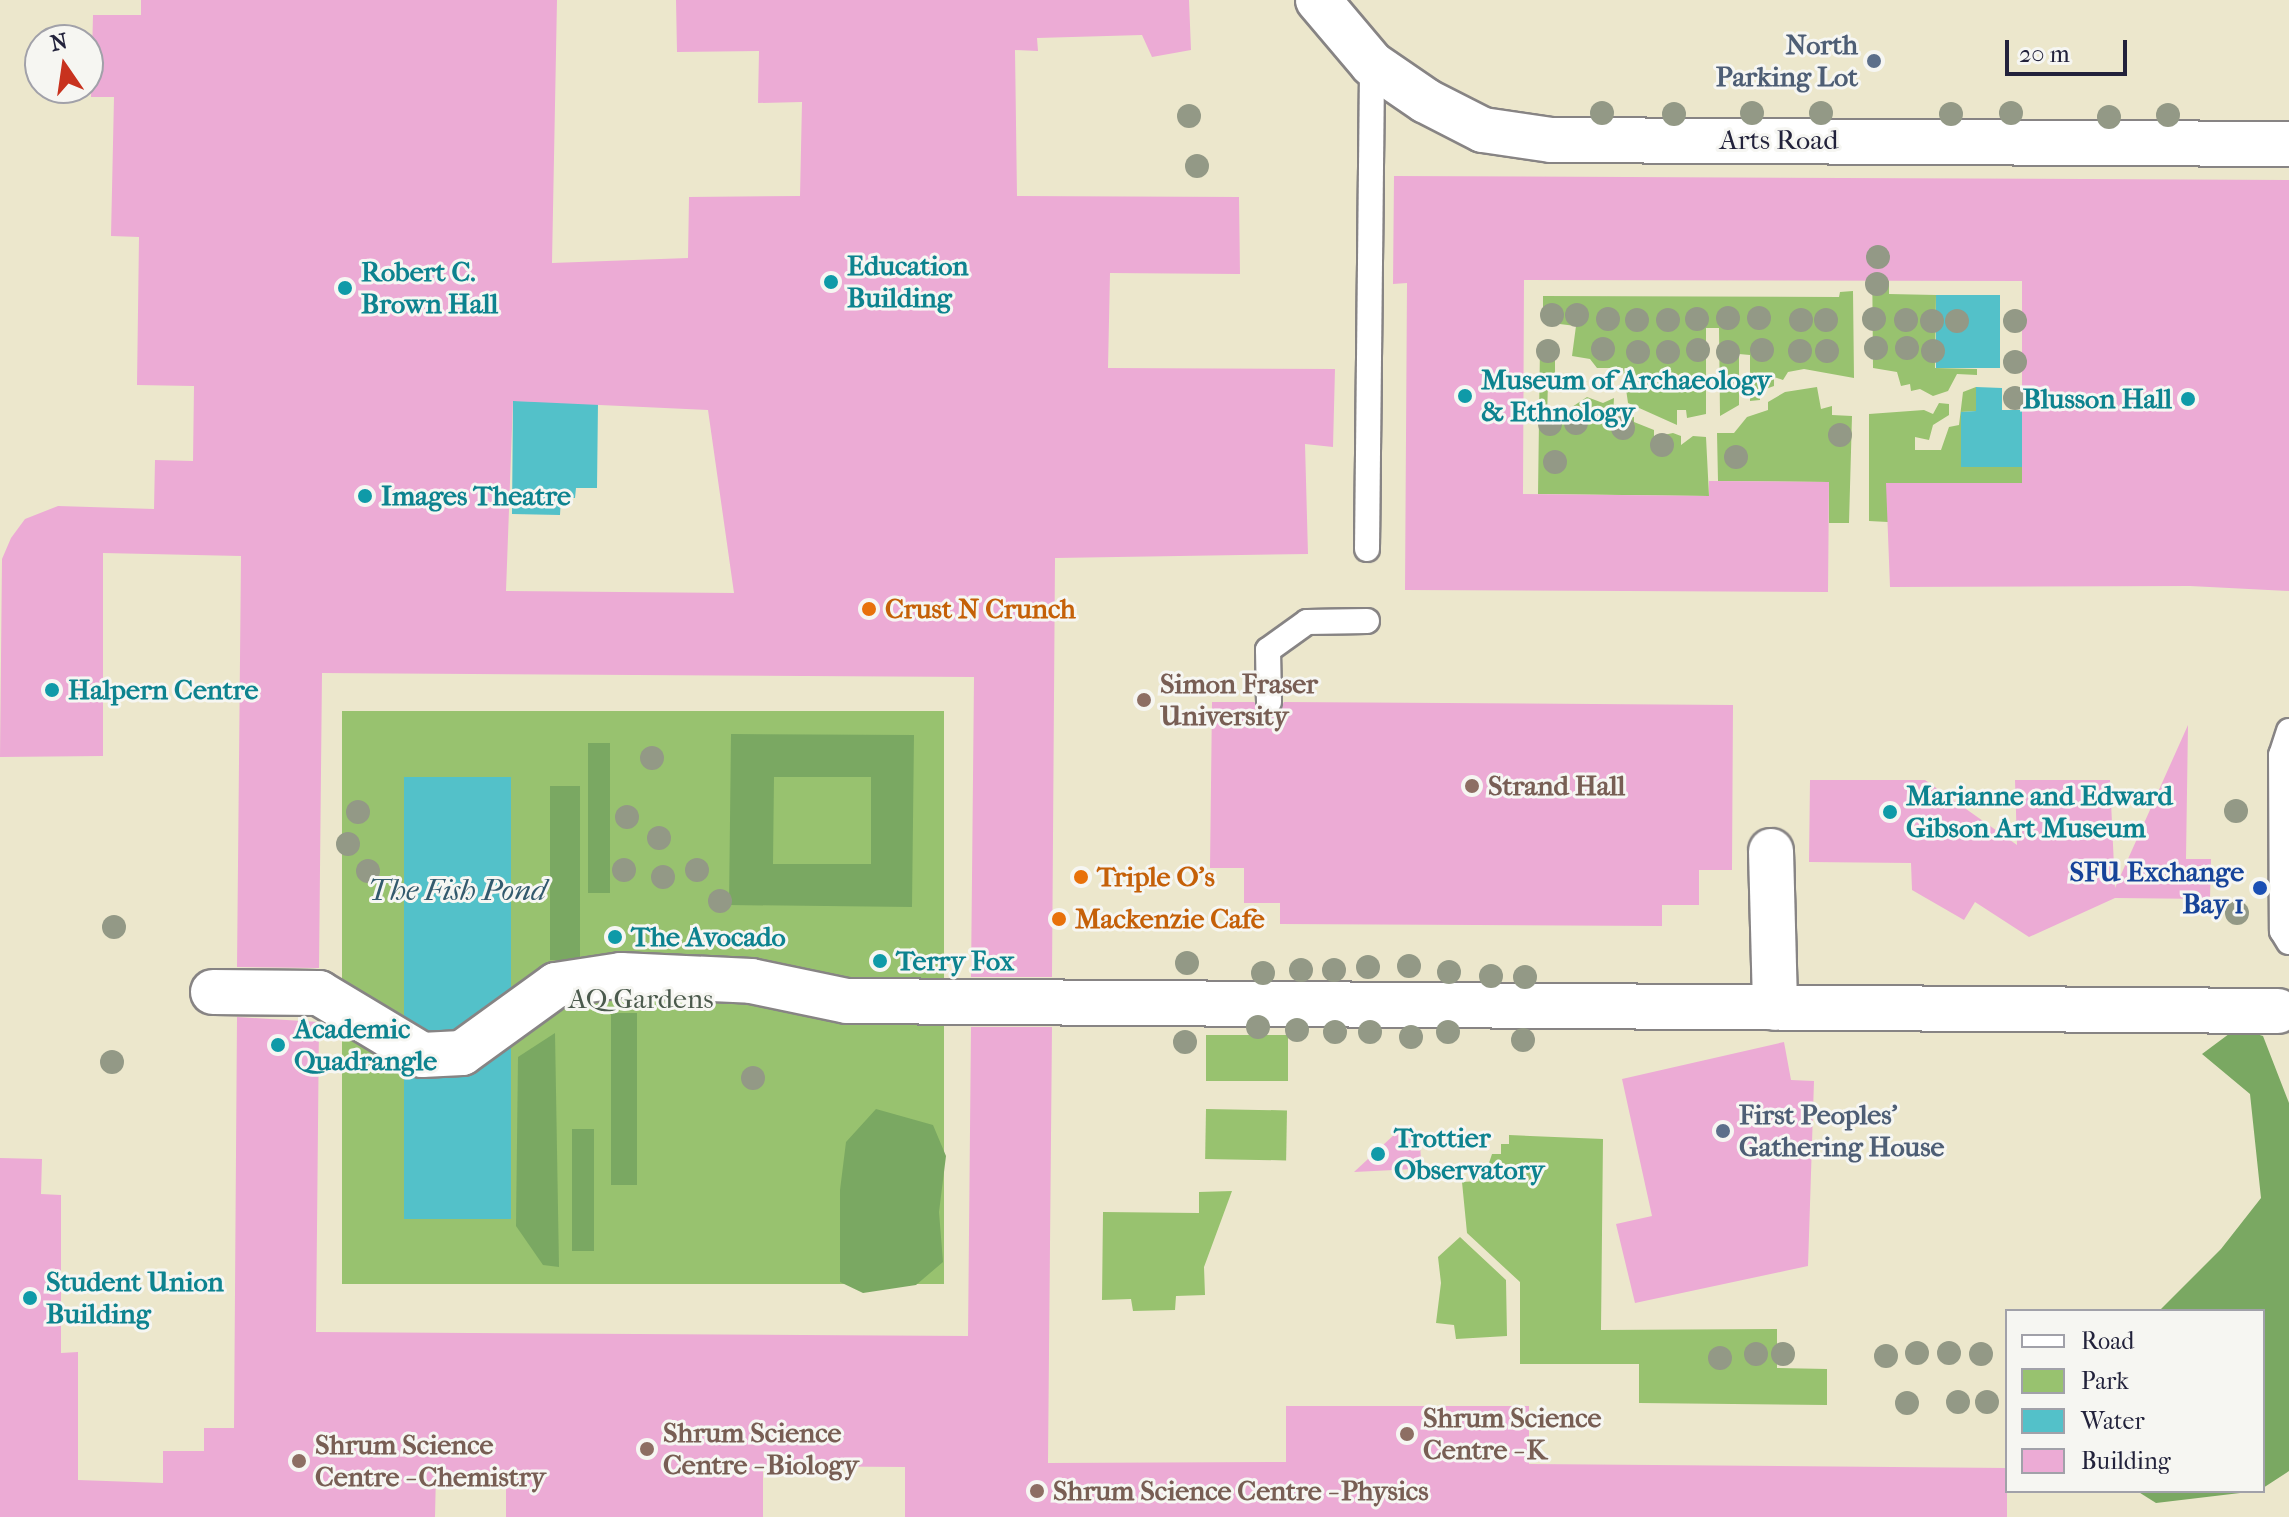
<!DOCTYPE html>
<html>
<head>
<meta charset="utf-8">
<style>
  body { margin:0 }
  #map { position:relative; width:2289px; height:1517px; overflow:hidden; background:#ece7cc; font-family:"IM FELL French Canon",serif }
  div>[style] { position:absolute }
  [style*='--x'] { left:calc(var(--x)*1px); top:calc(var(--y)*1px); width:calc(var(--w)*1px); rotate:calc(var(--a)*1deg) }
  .green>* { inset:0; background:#98c26f; transform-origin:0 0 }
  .forest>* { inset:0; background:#7aa862; transform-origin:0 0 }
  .water>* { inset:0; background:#53c1c9; transform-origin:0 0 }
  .building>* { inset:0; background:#ecabd5 }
  .roads { filter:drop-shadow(2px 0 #878484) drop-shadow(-2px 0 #878484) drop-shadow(0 2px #878484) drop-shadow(0 -2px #878484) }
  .lane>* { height:24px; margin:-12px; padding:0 12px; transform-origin:12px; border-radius:12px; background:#fff }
  .street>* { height:44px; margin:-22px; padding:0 22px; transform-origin:22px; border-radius:22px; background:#fff }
  .trees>* { width:24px; height:24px; margin:-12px; border-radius:50%; background:#939986 }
  .dots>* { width:22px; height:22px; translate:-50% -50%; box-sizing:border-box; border:4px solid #f6f6f2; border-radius:50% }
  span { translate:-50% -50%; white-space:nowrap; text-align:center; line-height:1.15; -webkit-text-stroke:6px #f6f6f2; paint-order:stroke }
  .service-label { font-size:28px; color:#4e5e75; font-weight:700 }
  .right { translate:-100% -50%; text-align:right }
  .left { translate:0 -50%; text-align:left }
  .street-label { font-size:28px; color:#22223b }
  .culture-label { font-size:28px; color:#0d838f; font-weight:700 }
  .food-label { font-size:28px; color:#c56008; font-weight:700 }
  .education-label { font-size:28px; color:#785e54; font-weight:700 }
  .transit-label { font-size:28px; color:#164399; font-weight:700 }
  .park-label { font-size:28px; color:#4b5a4d }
  .water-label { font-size:30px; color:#335a6d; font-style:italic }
  .legend { position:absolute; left:2005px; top:1309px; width:260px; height:184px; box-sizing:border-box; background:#f6f6f2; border:2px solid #a1a1a9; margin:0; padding:10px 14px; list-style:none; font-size:24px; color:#22223b }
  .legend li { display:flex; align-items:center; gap:16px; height:40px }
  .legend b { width:40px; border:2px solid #a1a1a9 }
  .north { position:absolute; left:24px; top:24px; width:80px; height:80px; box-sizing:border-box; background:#f6f6f2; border:2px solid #a1a1a9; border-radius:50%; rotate:347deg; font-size:22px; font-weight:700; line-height:32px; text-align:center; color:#22223b }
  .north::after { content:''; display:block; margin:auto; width:28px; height:36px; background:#c8321e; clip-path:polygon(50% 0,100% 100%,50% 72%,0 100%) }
  .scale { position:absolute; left:2005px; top:40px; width:122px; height:36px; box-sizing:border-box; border:4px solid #22223b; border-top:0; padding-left:10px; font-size:24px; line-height:28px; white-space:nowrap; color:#22223b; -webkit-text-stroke:6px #f6f6f2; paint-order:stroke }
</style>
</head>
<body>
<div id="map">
  <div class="green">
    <i style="clip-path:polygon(1872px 245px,1889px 245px,1889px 294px,1936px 295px,1935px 368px,1977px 369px,1977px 375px,1957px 374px,1948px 391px,1933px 396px,1920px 389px,1911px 391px,1910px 384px,1901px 386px,1897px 372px,1873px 368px)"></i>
    <i style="clip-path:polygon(1853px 291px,1854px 378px,1804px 369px,1788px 372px,1783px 380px,1774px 377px,1774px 386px,1760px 391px,1760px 400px,1750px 401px,1750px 355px,1739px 354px,1739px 405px,1720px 416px,1719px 328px,1706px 328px,1706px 414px,1687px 418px,1686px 410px,1677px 410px,1677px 425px,1628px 403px,1623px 368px,1597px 368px,1590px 359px,1572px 356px,1576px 326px,1543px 322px,1543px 296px,1839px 297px,1840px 292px)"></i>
    <i style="clip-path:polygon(1540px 346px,1555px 346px,1555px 376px,1588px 382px,1548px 383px,1547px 417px,1571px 417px,1572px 407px,1587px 397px,1603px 403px,1614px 398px,1613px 416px,1634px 417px,1634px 422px,1654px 430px,1654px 437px,1673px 433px,1681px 436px,1681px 445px,1693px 436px,1706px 437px,1709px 496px,1538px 494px)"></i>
    <i style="clip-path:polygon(1817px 387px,1821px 409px,1832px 406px,1832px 415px,1852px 416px,1849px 523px,1829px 523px,1829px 482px,1718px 481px,1717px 433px,1734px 433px,1747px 417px,1768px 410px,1768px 402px,1785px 392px)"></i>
    <i style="clip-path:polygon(1976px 387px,1976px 411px,1961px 412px,2032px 467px,2031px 483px,1889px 483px,1888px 522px,1869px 521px,1869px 414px,1924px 410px,1933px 414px,1939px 403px,1949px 404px,1949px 415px,1933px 425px,1929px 440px,1915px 437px,1915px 450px,1941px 450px,1949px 427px,1959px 425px,1963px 392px)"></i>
    <i style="left:342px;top:711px;width:602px;height:573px"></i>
    <i style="left:1288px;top:1035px;width:46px;height:82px;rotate:90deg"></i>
    <i style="left:1206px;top:1109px;width:81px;height:50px;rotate:1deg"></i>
    <i style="clip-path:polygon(1509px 1135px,1603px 1139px,1601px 1330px,1777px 1329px,1777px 1368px,1827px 1369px,1827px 1405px,1639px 1403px,1639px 1364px,1520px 1364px,1520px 1282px,1467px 1233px,1462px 1182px,1478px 1181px,1478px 1172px,1486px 1172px,1492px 1154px,1501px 1154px,1501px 1144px,1509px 1144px)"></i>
    <i style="clip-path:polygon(1232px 1191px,1204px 1267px,1205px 1295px,1176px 1296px,1175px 1310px,1133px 1311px,1131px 1299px,1102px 1300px,1103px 1212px,1199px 1213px,1199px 1192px)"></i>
    <i style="clip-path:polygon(1460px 1237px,1506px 1280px,1507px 1336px,1456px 1339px,1454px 1325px,1436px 1323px,1441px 1283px,1438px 1257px)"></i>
  </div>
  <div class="forest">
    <i style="clip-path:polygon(evenodd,731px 734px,914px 735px,912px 907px,729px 905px,731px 734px,774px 777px,871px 777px,871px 864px,773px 864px,774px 777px)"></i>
    <i style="left:588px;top:743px;width:22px;height:150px"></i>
    <i style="left:550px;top:786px;width:30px;height:174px"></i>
    <i style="left:637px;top:1013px;width:172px;height:26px;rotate:90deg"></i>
    <i style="clip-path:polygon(2237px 1028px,2263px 1036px,2289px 1103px,2289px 1471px,2263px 1488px,2263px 1311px,2159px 1311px,2221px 1249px,2261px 1198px,2250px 1094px,2202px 1054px)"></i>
    <i style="clip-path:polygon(555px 1033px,559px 1267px,543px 1265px,516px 1226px,518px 1057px)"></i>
    <i style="clip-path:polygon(876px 1109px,933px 1125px,946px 1156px,939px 1212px,943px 1262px,916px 1285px,863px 1293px,840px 1282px,840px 1190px,846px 1142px)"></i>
    <i style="left:572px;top:1129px;width:22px;height:122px"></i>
    <i style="clip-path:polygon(2137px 1491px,2257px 1491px,2156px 1503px)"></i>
  </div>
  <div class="water">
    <i style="left:1936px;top:295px;width:64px;height:73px"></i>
    <i style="clip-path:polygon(1976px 387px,2002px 388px,2002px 410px,2032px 410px,2032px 467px,1961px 467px,1961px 412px,1976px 411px)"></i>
    <i style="clip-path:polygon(513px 401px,598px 402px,597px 488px,576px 488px,575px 498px,561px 498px,560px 515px,512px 514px)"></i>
    <i style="left:511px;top:777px;width:442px;height:107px;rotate:90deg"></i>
  </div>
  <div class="building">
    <i style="clip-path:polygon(evenodd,141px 0,557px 0,552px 263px,688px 258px,689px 197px,800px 196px,802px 102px,758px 103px,759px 51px,677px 52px,676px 0,1189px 0,1191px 50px,1152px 57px,1142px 35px,1037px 38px,1038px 51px,1015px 50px,1017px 196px,1239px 197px,1240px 274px,1110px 273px,1108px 368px,1335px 369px,1333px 447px,1305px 444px,1308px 554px,1055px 558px,1052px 977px,971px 977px,974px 677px,322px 673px,319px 968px,237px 967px,241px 556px,103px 553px,103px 756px,0 757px,2px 559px,11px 538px,25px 519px,58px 506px,154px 509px,155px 460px,193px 461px,194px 386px,137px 385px,139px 237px,111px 236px,114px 97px,91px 97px,93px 15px,141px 15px,141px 0,513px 401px,708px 410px,734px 593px,506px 591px,513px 401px)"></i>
    <i style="clip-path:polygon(1394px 176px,2289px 180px,2289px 591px,2190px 586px,1890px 587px,1886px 483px,2022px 483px,2022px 281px,1524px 280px,1523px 494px,1709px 496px,1709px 481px,1829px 482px,1828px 592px,1405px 590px,1407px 283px,1393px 284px)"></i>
    <i style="clip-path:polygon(1212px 702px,1254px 702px,1269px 717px,1277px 714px,1284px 702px,1733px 705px,1732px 870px,1699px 870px,1699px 905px,1662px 905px,1662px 926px,1280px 924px,1280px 903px,1244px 903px,1244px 868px,1210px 868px)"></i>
    <i style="clip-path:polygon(2188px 725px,2186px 859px,2211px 859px,2210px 899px,2115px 898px,2029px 937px,1975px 902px,1964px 920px,1912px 890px,1911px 863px,1809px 862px,1810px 780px,1925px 780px,2017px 845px,2015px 780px,2110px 780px,2115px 888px)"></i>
    <i style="clip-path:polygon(237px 1017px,319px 1022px,316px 1332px,968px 1336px,971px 1027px,1052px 1027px,1048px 1463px,1286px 1462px,1286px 1406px,1529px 1406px,1529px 1464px,2007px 1468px,2007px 1517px,905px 1517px,905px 1467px,763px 1466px,763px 1517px,506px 1517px,506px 1472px,436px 1472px,435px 1517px,0 1517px,0 1158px,42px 1159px,41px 1194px,61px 1195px,61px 1353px,78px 1352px,78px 1480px,163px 1483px,163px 1451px,204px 1451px,204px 1428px,234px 1428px)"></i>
    <i style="clip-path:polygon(1784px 1042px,1791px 1080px,1814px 1081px,1808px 1266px,1635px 1303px,1616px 1224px,1652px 1216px,1622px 1079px)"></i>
    <i style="clip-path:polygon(1396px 1133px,1411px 1134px,1420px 1143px,1421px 1160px,1414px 1169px,1354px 1172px)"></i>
  </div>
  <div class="roads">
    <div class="lane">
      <i style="--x:1367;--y:549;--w:485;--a:-89.4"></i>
      <i style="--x:1269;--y:702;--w:52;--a:-91.1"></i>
      <i style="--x:1268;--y:650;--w:48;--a:-35.7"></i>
      <i style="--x:1307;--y:622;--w:60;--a:-1"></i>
      <i style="--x:2289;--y:731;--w:25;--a:108"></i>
      <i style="--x:2281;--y:755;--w:176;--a:89.7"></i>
      <i style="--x:2282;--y:931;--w:13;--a:58"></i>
    </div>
    <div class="street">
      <i style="--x:1318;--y:0;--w:84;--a:49.8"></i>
      <i style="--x:1372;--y:64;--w:65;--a:34.4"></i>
      <i style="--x:1426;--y:101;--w:64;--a:27"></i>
      <i style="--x:1483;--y:130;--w:69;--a:8.4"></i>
      <i style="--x:1551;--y:140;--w:738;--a:0.31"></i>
      <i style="--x:1771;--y:851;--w:157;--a:88.5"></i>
      <i style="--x:213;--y:992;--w:106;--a:0.5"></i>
      <i style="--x:319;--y:993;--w:120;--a:31"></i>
      <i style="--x:422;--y:1055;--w:40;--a:-2.9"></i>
      <i style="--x:462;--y:1053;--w:116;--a:-35.9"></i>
      <i style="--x:556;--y:985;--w:66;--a:-8.7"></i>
      <i style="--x:621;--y:975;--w:130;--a:2.6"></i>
      <i style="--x:751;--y:981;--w:98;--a:11.8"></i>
      <i style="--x:847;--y:1001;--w:1431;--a:0.4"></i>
    </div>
  </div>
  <div class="trees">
    <i style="left:1602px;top:113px"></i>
    <i style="left:1752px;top:113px"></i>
    <i style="left:1821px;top:113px"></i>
    <i style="left:2011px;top:113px"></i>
    <i style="left:1674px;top:114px"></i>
    <i style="left:1951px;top:114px"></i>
    <i style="left:2168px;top:115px"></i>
    <i style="left:1189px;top:116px"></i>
    <i style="left:2109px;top:117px"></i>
    <i style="left:1197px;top:166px"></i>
    <i style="left:1878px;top:257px"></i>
    <i style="left:1877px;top:284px"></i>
    <i style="left:1552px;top:315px"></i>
    <i style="left:1577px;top:315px"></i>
    <i style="left:1728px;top:318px"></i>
    <i style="left:1759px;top:318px"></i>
    <i style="left:1608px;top:319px"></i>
    <i style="left:1697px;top:319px"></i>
    <i style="left:1874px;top:319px"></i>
    <i style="left:1637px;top:320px"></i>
    <i style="left:1668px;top:320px"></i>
    <i style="left:1801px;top:320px"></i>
    <i style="left:1826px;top:320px"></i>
    <i style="left:1906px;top:320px"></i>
    <i style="left:1932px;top:321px"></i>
    <i style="left:1957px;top:321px"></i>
    <i style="left:2015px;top:321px"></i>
    <i style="left:1876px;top:348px"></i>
    <i style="left:1907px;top:348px"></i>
    <i style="left:1603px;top:349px"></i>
    <i style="left:1698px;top:350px"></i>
    <i style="left:1762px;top:350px"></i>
    <i style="left:1548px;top:351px"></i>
    <i style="left:1800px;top:351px"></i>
    <i style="left:1827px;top:351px"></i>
    <i style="left:1933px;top:351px"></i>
    <i style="left:1638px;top:352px"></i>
    <i style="left:1668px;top:352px"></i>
    <i style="left:1728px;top:352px"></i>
    <i style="left:2015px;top:362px"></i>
    <i style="left:2015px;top:398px"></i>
    <i style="left:1576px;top:423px"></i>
    <i style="left:1550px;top:424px"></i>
    <i style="left:1623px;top:428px"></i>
    <i style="left:1840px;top:435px"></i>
    <i style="left:1662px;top:445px"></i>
    <i style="left:1736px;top:457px"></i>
    <i style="left:1555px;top:462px"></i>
    <i style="left:652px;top:758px"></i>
    <i style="left:2236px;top:811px"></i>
    <i style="left:358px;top:812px"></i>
    <i style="left:627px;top:817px"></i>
    <i style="left:659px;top:838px"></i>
    <i style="left:348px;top:844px"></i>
    <i style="left:624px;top:870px"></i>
    <i style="left:697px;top:870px"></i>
    <i style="left:368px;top:871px"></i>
    <i style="left:663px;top:877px"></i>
    <i style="left:720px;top:901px"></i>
    <i style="left:2237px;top:913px"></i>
    <i style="left:114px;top:927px"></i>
    <i style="left:1187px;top:963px"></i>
    <i style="left:1409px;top:966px"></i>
    <i style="left:1368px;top:967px"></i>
    <i style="left:1301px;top:970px"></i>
    <i style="left:1334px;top:970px"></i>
    <i style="left:1449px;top:972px"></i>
    <i style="left:1263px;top:973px"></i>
    <i style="left:1491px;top:976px"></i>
    <i style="left:1525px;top:977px"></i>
    <i style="left:1258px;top:1027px"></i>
    <i style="left:1297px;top:1030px"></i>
    <i style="left:1335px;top:1032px"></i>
    <i style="left:1370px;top:1032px"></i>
    <i style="left:1448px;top:1032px"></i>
    <i style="left:1411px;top:1037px"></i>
    <i style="left:1523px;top:1040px"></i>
    <i style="left:1185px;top:1042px"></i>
    <i style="left:112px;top:1062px"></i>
    <i style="left:753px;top:1078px"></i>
    <i style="left:1917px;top:1353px"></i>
    <i style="left:1949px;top:1353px"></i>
    <i style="left:1756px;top:1354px"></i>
    <i style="left:1783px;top:1354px"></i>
    <i style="left:1981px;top:1354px"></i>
    <i style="left:1886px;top:1356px"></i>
    <i style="left:1720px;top:1358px"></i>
    <i style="left:1958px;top:1402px"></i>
    <i style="left:1987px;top:1402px"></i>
    <i style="left:1907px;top:1403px"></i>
  </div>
  <div class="dots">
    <i style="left:1874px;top:61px;background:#5c6f8a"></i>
    <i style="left:831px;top:282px;background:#0f9aa8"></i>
    <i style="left:345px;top:288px;background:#0f9aa8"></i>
    <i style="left:1465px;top:396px;background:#0f9aa8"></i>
    <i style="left:2188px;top:399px;background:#0f9aa8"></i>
    <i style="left:365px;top:496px;background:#0f9aa8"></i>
    <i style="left:869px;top:609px;background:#e8710a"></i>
    <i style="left:52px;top:690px;background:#0f9aa8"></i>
    <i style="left:1144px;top:700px;background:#8d6e63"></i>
    <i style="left:1472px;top:786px;background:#8d6e63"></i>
    <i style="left:1890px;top:812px;background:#0f9aa8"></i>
    <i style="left:1081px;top:877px;background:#e8710a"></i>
    <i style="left:2260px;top:888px;background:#1a4fb4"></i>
    <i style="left:1059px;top:919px;background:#e8710a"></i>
    <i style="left:615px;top:937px;background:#0f9aa8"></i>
    <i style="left:880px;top:961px;background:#0f9aa8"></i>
    <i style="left:278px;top:1045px;background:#0f9aa8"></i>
    <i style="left:1723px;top:1131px;background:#5c6f8a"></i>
    <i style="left:1378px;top:1154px;background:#0f9aa8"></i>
    <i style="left:30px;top:1298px;background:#0f9aa8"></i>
    <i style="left:1407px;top:1434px;background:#8d6e63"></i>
    <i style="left:647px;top:1449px;background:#8d6e63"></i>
    <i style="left:299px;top:1461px;background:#8d6e63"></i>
    <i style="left:1037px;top:1491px;background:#8d6e63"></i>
  </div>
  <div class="service-label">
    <span class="right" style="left:1858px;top:61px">North<br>Parking Lot</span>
    <span class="left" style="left:1739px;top:1131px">First Peoples'<br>Gathering House</span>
  </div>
  <div class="street-label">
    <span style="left:1779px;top:140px">Arts Road</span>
  </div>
  <div class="culture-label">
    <span class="left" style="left:847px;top:282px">Education<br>Building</span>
    <span class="left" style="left:361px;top:288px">Robert C.<br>Brown Hall</span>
    <span class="left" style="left:1481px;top:396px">Museum of Archaeology<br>&amp; Ethnology</span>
    <span class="right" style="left:2172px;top:399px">Blusson Hall</span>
    <span class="left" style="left:381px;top:496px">Images Theatre</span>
    <span class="left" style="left:68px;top:690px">Halpern Centre</span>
    <span class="left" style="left:1906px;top:812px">Marianne and Edward<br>Gibson Art Museum</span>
    <span class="left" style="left:631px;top:937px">The Avocado</span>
    <span class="left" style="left:896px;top:961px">Terry Fox</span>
    <span class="left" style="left:294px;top:1045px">Academic<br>Quadrangle</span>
    <span class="left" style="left:1394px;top:1154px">Trottier<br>Observatory</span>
    <span class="left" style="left:46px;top:1298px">Student Union<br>Building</span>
  </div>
  <div class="food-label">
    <span class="left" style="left:885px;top:609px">Crust N Crunch</span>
    <span class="left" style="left:1097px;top:877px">Triple O's</span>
    <span class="left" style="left:1075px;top:919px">Mackenzie Cafe</span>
  </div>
  <div class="education-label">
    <span class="left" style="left:1160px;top:700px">Simon Fraser<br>University</span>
    <span class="left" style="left:1488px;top:786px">Strand Hall</span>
    <span class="left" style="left:1423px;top:1434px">Shrum Science<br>Centre - K</span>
    <span class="left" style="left:663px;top:1449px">Shrum Science<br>Centre - Biology</span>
    <span class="left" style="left:315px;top:1461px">Shrum Science<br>Centre - Chemistry</span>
    <span class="left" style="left:1053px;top:1491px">Shrum Science Centre - Physics</span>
  </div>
  <div class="transit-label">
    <span class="right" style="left:2244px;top:888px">SFU Exchange<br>Bay 1</span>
  </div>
  <div class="park-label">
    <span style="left:641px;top:999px">AQ Gardens</span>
  </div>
  <div class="water-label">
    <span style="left:457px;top:891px">The Fish Pond</span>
  </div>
  <ul class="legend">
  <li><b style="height:10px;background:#fff"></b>Road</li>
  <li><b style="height:22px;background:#98c26f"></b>Park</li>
  <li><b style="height:22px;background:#53c1c9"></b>Water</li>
  <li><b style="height:22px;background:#ecabd5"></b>Building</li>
  </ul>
  <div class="north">N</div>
  <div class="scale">20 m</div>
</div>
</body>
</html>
